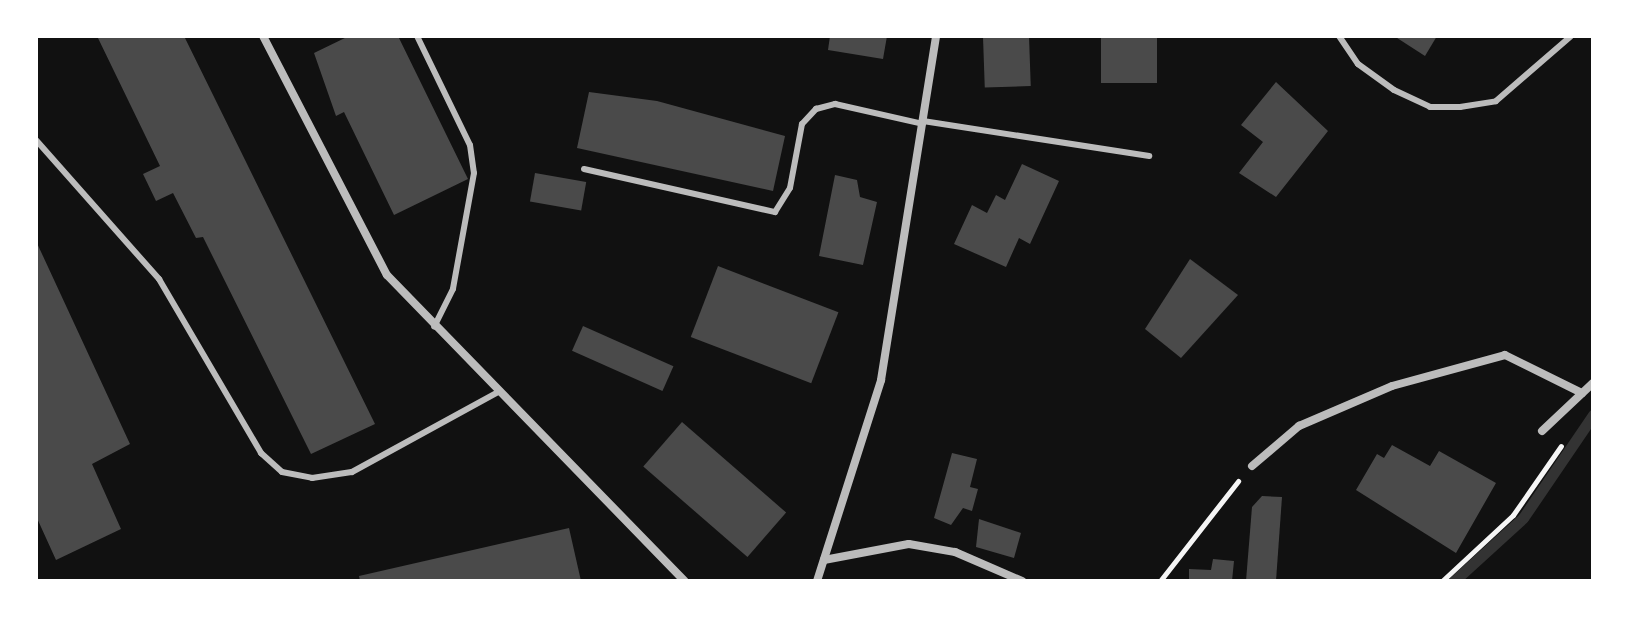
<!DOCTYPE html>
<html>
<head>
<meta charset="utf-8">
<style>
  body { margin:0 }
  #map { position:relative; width:1629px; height:617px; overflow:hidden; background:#111; font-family:Inter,sans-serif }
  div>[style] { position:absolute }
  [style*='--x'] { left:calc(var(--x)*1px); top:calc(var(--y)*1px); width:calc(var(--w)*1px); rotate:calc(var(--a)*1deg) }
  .stream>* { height:11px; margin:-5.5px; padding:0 5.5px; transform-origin:5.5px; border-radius:5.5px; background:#333 }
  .building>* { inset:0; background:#4a4a4a; transform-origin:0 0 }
  .path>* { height:5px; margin:-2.5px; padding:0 2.5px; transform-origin:2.5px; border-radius:2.5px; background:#f5f5f5 }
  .service>* { height:6px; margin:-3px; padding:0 3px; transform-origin:3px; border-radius:3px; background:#bcbcbc }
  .minor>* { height:8px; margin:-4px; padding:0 4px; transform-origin:4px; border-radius:4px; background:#bcbcbc }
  span { translate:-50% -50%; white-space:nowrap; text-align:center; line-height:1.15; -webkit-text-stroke:6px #fff; paint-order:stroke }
  .frame { position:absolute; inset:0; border:38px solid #fff; pointer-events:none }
</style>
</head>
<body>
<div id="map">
  <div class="stream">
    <i style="--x:1454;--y:581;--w:93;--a:-42.4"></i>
    <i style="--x:1523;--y:518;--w:125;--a:-55.8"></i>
  </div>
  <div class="building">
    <i style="clip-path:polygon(97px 36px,184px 36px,375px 424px,311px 454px,203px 237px,196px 238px,173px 193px,156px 201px,143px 174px,160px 166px)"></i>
    <i style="clip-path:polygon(349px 36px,398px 36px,468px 179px,394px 215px,344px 112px,336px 116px,314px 53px)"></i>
    <i style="clip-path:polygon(830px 36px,887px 36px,883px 59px,828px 50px)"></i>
    <i style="left:1029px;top:36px;width:50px;height:46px;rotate:88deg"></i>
    <i style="left:1101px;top:36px;width:56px;height:47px"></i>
    <i style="clip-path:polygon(1394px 36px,1437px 36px,1425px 56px)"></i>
    <i style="clip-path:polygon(1276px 82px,1328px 131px,1276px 197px,1239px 173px,1263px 142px,1241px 125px)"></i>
    <i style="clip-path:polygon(589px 92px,657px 101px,785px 136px,773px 191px,577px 148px)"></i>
    <i style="clip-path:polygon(1022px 164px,1059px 181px,1030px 244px,1019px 238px,1006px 267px,954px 244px,972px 205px,987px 213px,996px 195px,1005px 200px)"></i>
    <i style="left:535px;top:173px;width:52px;height:29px;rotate:10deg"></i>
    <i style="clip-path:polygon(835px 175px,857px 180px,860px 197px,877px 202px,863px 265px,819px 256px)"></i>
    <i style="clip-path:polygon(36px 241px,130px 444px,92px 464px,121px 529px,56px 560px,36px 516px)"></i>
    <i style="clip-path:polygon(1190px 259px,1238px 295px,1181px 358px,1145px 329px)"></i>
    <i style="left:718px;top:266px;width:129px;height:76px;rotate:21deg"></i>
    <i style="left:583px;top:326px;width:99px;height:27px;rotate:24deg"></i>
    <i style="left:682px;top:422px;width:138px;height:59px;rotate:41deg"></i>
    <i style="clip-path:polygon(1392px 445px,1430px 466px,1439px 451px,1496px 483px,1456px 553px,1356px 490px,1377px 454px,1384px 458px)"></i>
    <i style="clip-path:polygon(952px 453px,977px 459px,970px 487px,978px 489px,972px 511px,963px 508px,951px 525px,934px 518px)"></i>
    <i style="clip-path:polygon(1262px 496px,1282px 497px,1276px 581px,1246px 581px,1252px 507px)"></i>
    <i style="clip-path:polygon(979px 519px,1021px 533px,1014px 558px,976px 547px)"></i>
    <i style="clip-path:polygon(569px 528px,581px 581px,360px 581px,359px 576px)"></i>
    <i style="clip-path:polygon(1213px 559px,1234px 561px,1232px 581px,1189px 581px,1189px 569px,1211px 570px)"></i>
  </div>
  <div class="path">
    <i style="--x:1160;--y:581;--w:127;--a:-52"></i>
    <i style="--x:1442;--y:581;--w:97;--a:-42.9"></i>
    <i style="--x:1513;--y:515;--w:84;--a:-55.2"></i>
  </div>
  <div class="service">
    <i style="--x:417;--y:36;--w:121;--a:64.1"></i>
    <i style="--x:470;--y:145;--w:28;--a:82"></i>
    <i style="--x:474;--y:173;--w:118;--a:100.3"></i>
    <i style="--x:453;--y:289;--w:42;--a:116.6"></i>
    <i style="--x:1339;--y:36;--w:34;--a:56"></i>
    <i style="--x:1358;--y:64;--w:44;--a:35.8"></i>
    <i style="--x:1394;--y:90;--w:40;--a:25"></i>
    <i style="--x:1430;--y:107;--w:30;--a:0"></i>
    <i style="--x:1460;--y:107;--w:36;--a:-9"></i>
    <i style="--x:1496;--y:101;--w:99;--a:-40.9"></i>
    <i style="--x:923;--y:121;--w:229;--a:8.8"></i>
    <i style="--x:36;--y:140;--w:186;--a:48.5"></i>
    <i style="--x:159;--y:279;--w:202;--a:59.6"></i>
    <i style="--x:261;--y:453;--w:28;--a:42"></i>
    <i style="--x:282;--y:472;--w:31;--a:11"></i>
    <i style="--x:312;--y:478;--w:40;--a:-8.5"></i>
    <i style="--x:352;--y:472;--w:169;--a:-28.7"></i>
    <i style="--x:584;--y:169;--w:196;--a:12.7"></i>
    <i style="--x:775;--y:212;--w:28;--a:-58"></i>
    <i style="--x:790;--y:188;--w:65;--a:-79.4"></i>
    <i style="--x:802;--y:124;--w:21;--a:-47"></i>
    <i style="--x:816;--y:109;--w:20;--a:-15"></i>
    <i style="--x:835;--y:104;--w:90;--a:12.8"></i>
  </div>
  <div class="minor">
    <i style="--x:263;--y:36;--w:269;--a:62.6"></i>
    <i style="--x:387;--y:275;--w:427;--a:45.8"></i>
    <i style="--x:1542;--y:431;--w:70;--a:-43.3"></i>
    <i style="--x:1252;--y:466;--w:62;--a:-40.4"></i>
    <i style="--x:1299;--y:426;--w:101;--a:-23.3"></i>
    <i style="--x:1392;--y:386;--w:117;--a:-15.3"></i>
    <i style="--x:1505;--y:355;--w:86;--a:26.3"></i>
    <i style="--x:824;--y:560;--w:86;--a:-10.7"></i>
    <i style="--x:909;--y:544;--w:47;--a:9.9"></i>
    <i style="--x:955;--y:552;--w:73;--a:23.4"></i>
    <i style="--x:817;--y:581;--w:211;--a:-72.3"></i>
    <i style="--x:881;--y:380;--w:348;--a:-80.9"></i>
  </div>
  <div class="frame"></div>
</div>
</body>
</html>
